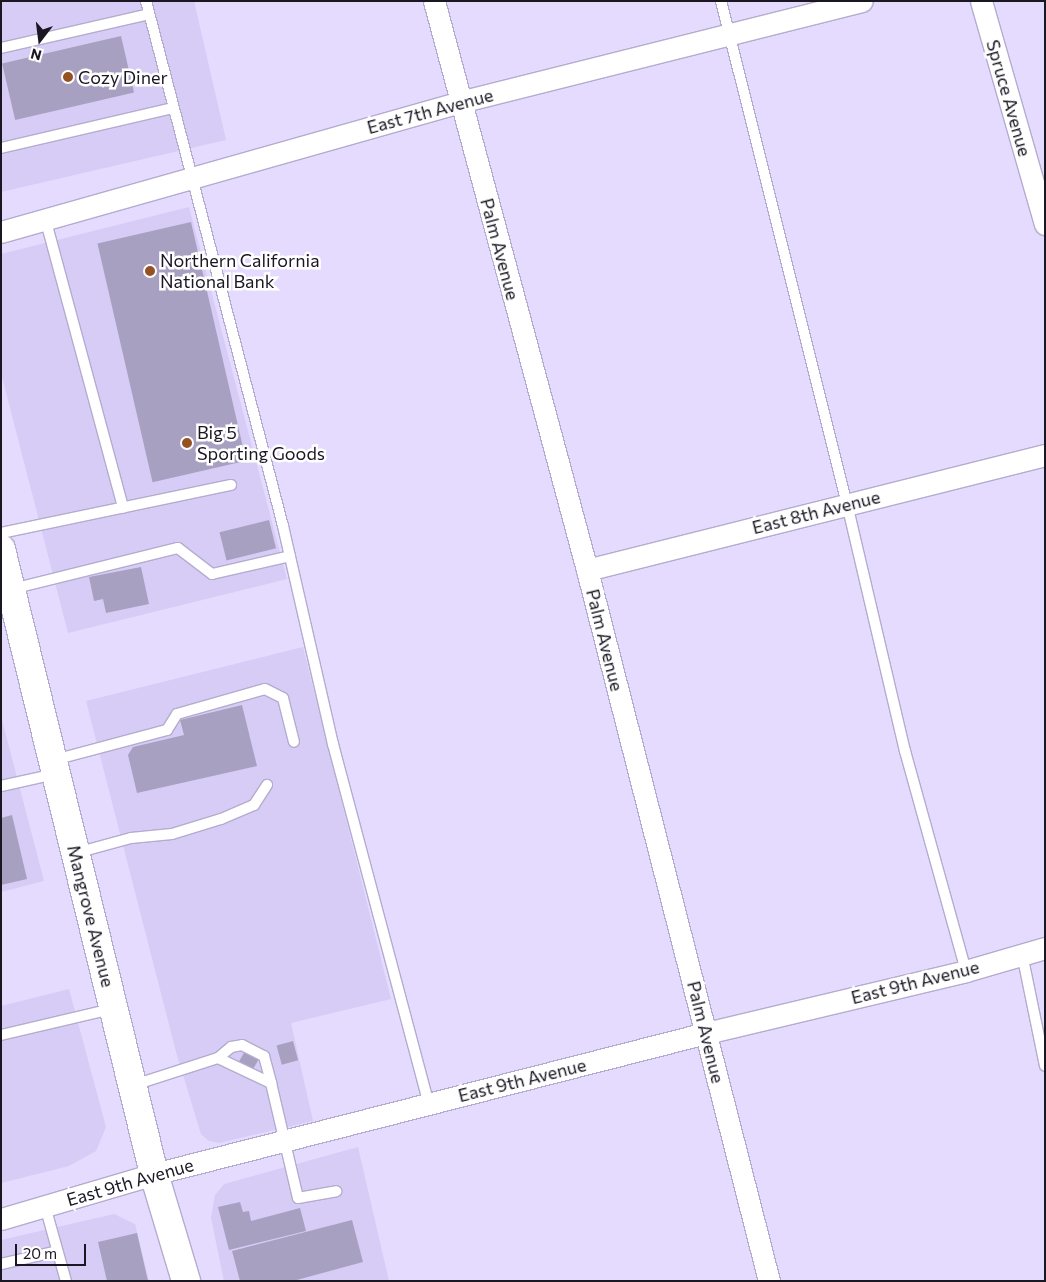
<!DOCTYPE html>
<html>
<head>
<meta charset="utf-8">
<style>
  body { margin:0 }
  #map { position:relative; width:1046px; height:1282px; overflow:hidden; background:#e4dbff; font-family:Commissioner,sans-serif }
  div>[style] { position:absolute }
  [style*='--x'] { left:calc(var(--x)*1px); top:calc(var(--y)*1px); width:calc(var(--w)*1px); rotate:calc(var(--a)*1deg) }
  .built>* { inset:0; background:#d6ccf6 }
  .building>* { inset:0; background:#a8a0c1; transform-origin:0 0 }
  .roads { filter:drop-shadow(1px 0 #b4acce) drop-shadow(-1px 0 #b4acce) drop-shadow(0 1px #b4acce) drop-shadow(0 -1px #b4acce) }
  .lane>* { height:10px; margin:-5px; padding:0 5px; transform-origin:5px; border-radius:5px; background:#fff }
  .street>* { height:21px; margin:-10.5px; padding:0 10.5px; transform-origin:10.5px; border-radius:10.5px; background:#fff }
  .secondary>* { height:28px; margin:-14px; padding:0 14px; transform-origin:14px; border-radius:14px; background:#fff }
  .dots>* { width:14px; height:14px; translate:-50% -50%; box-sizing:border-box; border:2px solid #fff; border-radius:50% }
  span { translate:-50% -50%; white-space:nowrap; text-align:center; line-height:1.15; -webkit-text-stroke:5px #fff; paint-order:stroke }
  .poi-label { font-size:18px; color:#1a1723 }
  .left { translate:0 -50%; text-align:left }
  .street-label { font-size:18px; color:#1a1723 }
  .frame { position:absolute; inset:0; border:2px solid #1a1723; pointer-events:none }
  .north { position:absolute; left:15px; top:15px; width:50px; height:50px; -webkit-text-stroke:4px #fff; paint-order:stroke; rotate:195deg; font-size:14px; font-weight:700; line-height:20px; text-align:center; color:#1a1723 }
  .north::after { content:''; display:block; margin:auto; width:18px; height:22px; background:#1a1723; clip-path:polygon(50% 0,100% 100%,50% 72%,0 100%) }
  .scale { position:absolute; left:15px; top:1244px; width:71px; height:22px; box-sizing:border-box; border:2px solid #1a1723; border-top:0; padding-left:6px; font-size:15px; line-height:18px; white-space:nowrap; color:#1a1723; -webkit-text-stroke:4px #fff; paint-order:stroke }
</style>
</head>
<body>
<div id="map">
  <div class="built">
    <i style="clip-path:polygon(1px 1px,194px 1px,226px 140px,1px 192px)"></i>
    <i style="clip-path:polygon(189px 207px,287px 579px,68px 633px,1px 373px,1px 254px)"></i>
    <i style="clip-path:polygon(303px 647px,391px 999px,291px 1023px,313px 1121px,219px 1143px,209px 1141px,201px 1134px,176px 1052px,86px 701px)"></i>
    <i style="clip-path:polygon(1px 716px,44px 881px,1px 892px)"></i>
    <i style="clip-path:polygon(69px 989px,106px 1127px,96px 1151px,69px 1166px,1px 1183px,1px 1006px)"></i>
    <i style="clip-path:polygon(358px 1147px,389px 1281px,224px 1281px,211px 1218px,215px 1195px,224px 1184px)"></i>
    <i style="clip-path:polygon(114px 1214px,135px 1224px,149px 1281px,1px 1281px,1px 1240px)"></i>
  </div>
  <div class="building">
    <i style="left:121px;top:36px;width:58px;height:122px;rotate:77deg"></i>
    <i style="left:191px;top:222px;width:245px;height:96px;rotate:77deg"></i>
    <i style="left:269px;top:520px;width:29px;height:51px;rotate:76deg"></i>
    <i style="clip-path:polygon(141px 567px,149px 604px,106px 613px,103px 599px,94px 601px,89px 577px)"></i>
    <i style="clip-path:polygon(242px 705px,257px 766px,137px 793px,128px 755px,133px 747px,184px 735px,180px 720px)"></i>
    <i style="clip-path:polygon(12px 815px,27px 879px,1px 885px,1px 818px)"></i>
    <i style="left:293px;top:1041px;width:20px;height:17px;rotate:75deg"></i>
    <i style="left:245px;top:1051px;width:16px;height:12px;rotate:30deg"></i>
    <i style="clip-path:polygon(240px 1202px,243px 1212px,249px 1211px,251px 1221px,300px 1208px,306px 1231px,229px 1250px,218px 1207px)"></i>
    <i style="clip-path:polygon(352px 1220px,363px 1262px,293px 1281px,240px 1281px,232px 1251px)"></i>
    <i style="clip-path:polygon(137px 1233px,148px 1281px,107px 1281px,98px 1242px)"></i>
  </div>
  <div class="roads">
    <div class="lane">
      <i style="--x:146;--y:1;--w:543;--a:75.37"></i>
      <i style="--x:283;--y:526;--w:224;--a:77.1"></i>
      <i style="--x:333;--y:744;--w:373;--a:75.1"></i>
      <i style="--x:721;--y:1;--w:519;--a:75.94"></i>
      <i style="--x:847;--y:504;--w:254;--a:76.8"></i>
      <i style="--x:905;--y:751;--w:228;--a:74.5"></i>
      <i style="--x:1;--y:48;--w:152;--a:-12.9"></i>
      <i style="--x:1;--y:148;--w:177;--a:-13.1"></i>
      <i style="--x:45;--y:218;--w:300;--a:74.9"></i>
      <i style="--x:1;--y:533;--w:235;--a:-11.8"></i>
      <i style="--x:12;--y:589;--w:171;--a:-13.9"></i>
      <i style="--x:178;--y:548;--w:43;--a:37.4"></i>
      <i style="--x:212;--y:574;--w:80;--a:-13"></i>
      <i style="--x:54;--y:760;--w:117;--a:-14.9"></i>
      <i style="--x:167;--y:730;--w:19;--a:-58"></i>
      <i style="--x:177;--y:714;--w:91;--a:-15.9"></i>
      <i style="--x:265;--y:689;--w:20;--a:27"></i>
      <i style="--x:283;--y:698;--w:45;--a:76"></i>
      <i style="--x:1;--y:786;--w:55;--a:-12.5"></i>
      <i style="--x:76;--y:853;--w:57;--a:-15.3"></i>
      <i style="--x:131;--y:838;--w:41;--a:-5.6"></i>
      <i style="--x:172;--y:834;--w:51;--a:-17"></i>
      <i style="--x:221;--y:819;--w:36;--a:-23"></i>
      <i style="--x:254;--y:805;--w:24;--a:-57"></i>
      <i style="--x:1022;--y:954;--w:114;--a:78.4"></i>
      <i style="--x:1;--y:1035;--w:114;--a:-13.2"></i>
      <i style="--x:218;--y:1058;--w:17;--a:-40"></i>
      <i style="--x:231;--y:1047;--w:11;--a:-10"></i>
      <i style="--x:242;--y:1045;--w:25;--a:27"></i>
      <i style="--x:264;--y:1056;--w:28;--a:75"></i>
      <i style="--x:134;--y:1085;--w:88;--a:-17.8"></i>
      <i style="--x:218;--y:1058;--w:59;--a:25.3"></i>
      <i style="--x:271;--y:1083;--w:118;--a:76.8"></i>
      <i style="--x:298;--y:1198;--w:39;--a:-10"></i>
      <i style="--x:45;--y:1206;--w:78;--a:74.4"></i>
      <i style="--x:1;--y:1264;--w:58;--a:-12.8"></i>
    </div>
    <div class="street">
      <i style="--x:434;--y:1;--w:589;--a:74.95"></i>
      <i style="--x:587;--y:570;--w:734;--a:75.64"></i>
      <i style="--x:981;--y:1;--w:232;--a:74"></i>
      <i style="--x:1;--y:232;--w:477;--a:-15.8"></i>
      <i style="--x:460;--y:102;--w:414;--a:-14.1"></i>
      <i style="--x:587;--y:570;--w:472;--a:-14.1"></i>
      <i style="--x:1;--y:1219;--w:159;--a:-16.4"></i>
      <i style="--x:154;--y:1174;--w:570;--a:-14.33"></i>
      <i style="--x:706;--y:1033;--w:267;--a:-13.4"></i>
      <i style="--x:966;--y:971;--w:82;--a:-16.2"></i>
    </div>
    <div class="secondary">
      <i style="--x:1;--y:549;--w:643;--a:76.24"></i>
      <i style="--x:154;--y:1174;--w:112;--a:73.3"></i>
    </div>
  </div>
  <div class="dots">
    <i style="left:68px;top:77px;background:#955024"></i>
    <i style="left:150px;top:271px;background:#955024"></i>
    <i style="left:187px;top:443px;background:#955024"></i>
  </div>
  <div class="poi-label">
    <span class="left" style="left:78px;top:77px">Cozy Diner</span>
    <span class="left" style="left:160px;top:271px">Northern California<br>National Bank</span>
    <span class="left" style="left:197px;top:443px">Big 5<br>Sporting Goods</span>
  </div>
  <div class="street-label">
    <span style="left:1009px;top:98px;rotate:74deg">Spruce Avenue</span>
    <span style="left:430px;top:111px;rotate:-15deg">East 7th Avenue</span>
    <span style="left:500px;top:249px;rotate:75deg">Palm Avenue</span>
    <span style="left:816px;top:512px;rotate:-14deg">East 8th Avenue</span>
    <span style="left:605px;top:640px;rotate:76deg">Palm Avenue</span>
    <span style="left:91px;top:916px;rotate:76deg">Mangrove Avenue</span>
    <span style="left:915px;top:982px;rotate:-14deg">East 9th Avenue</span>
    <span style="left:706px;top:1032px;rotate:76deg">Palm Avenue</span>
    <span style="left:522px;top:1080px;rotate:-14deg">East 9th Avenue</span>
    <span style="left:130px;top:1182px;rotate:-16deg">East 9th Avenue</span>
  </div>
  <div class="frame"></div>
  <div class="north">N</div>
  <div class="scale">20 m</div>
</div>
</body>
</html>
